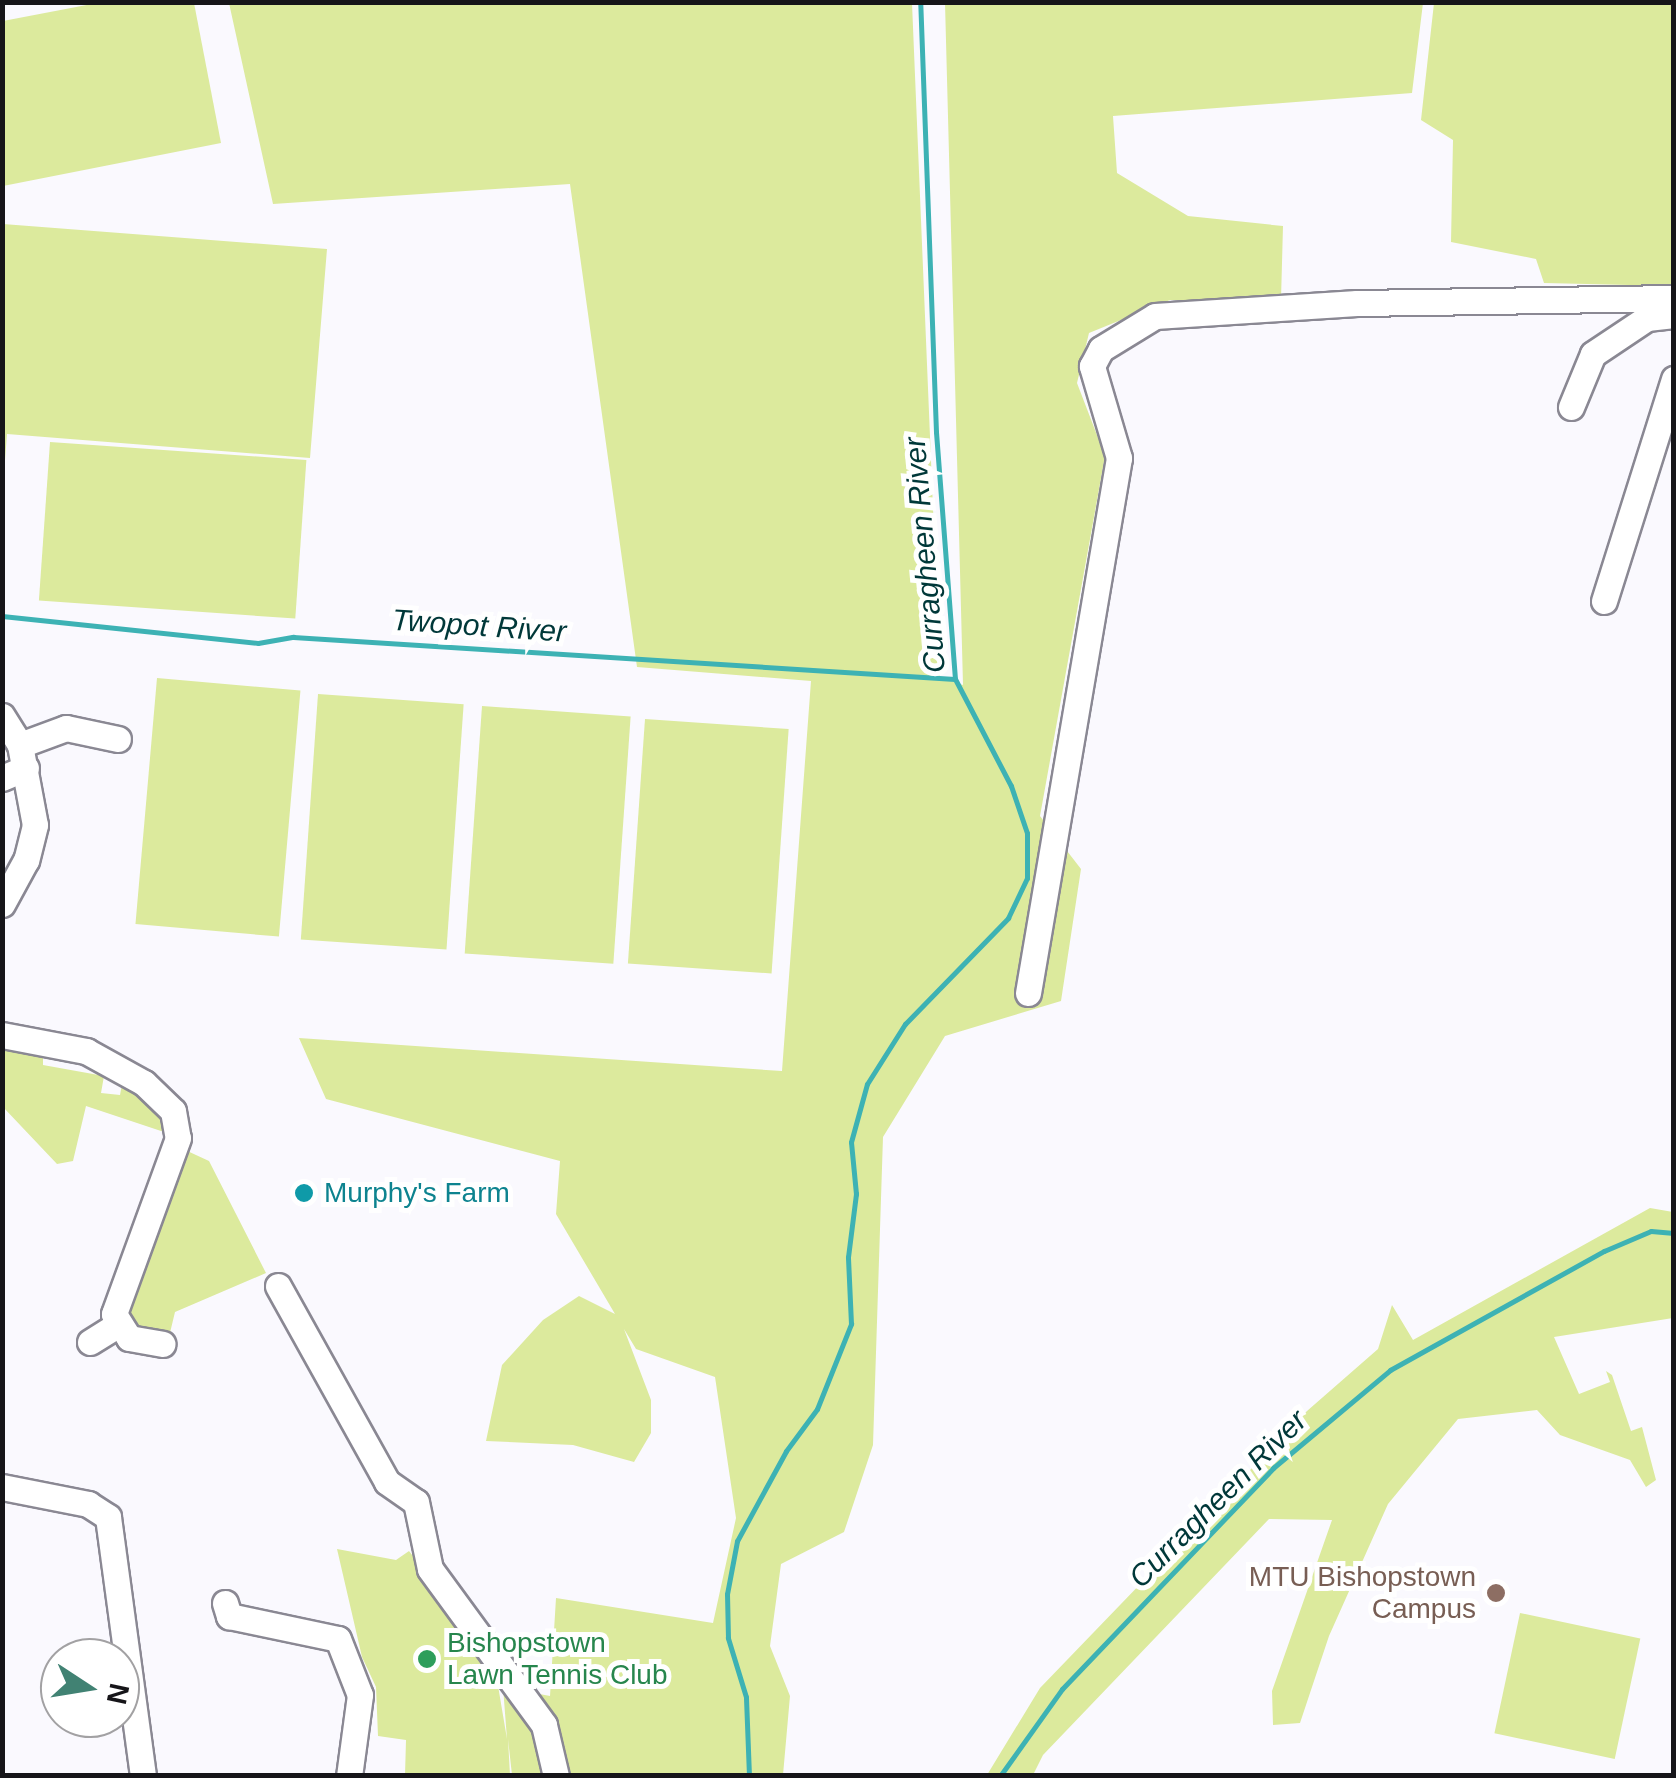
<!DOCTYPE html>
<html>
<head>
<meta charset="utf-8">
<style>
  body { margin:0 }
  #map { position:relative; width:1676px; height:1778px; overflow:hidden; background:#faf9fe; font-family:Arial,sans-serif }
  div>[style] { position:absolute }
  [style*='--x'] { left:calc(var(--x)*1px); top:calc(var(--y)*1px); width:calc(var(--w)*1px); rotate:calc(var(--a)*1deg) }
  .green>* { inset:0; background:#dcea9d; transform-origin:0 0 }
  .stream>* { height:5px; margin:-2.5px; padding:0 2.5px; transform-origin:2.5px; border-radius:2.5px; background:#3db2b4 }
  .roads { filter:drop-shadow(2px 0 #8a8893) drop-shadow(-2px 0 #8a8893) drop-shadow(0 2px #8a8893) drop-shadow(0 -2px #8a8893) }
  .minor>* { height:25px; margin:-12.5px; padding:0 12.5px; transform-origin:12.5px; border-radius:12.5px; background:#fff }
  .dots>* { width:28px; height:28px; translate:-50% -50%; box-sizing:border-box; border:5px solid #fff; border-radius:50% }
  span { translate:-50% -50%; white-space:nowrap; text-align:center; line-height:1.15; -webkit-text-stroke:10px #fff; paint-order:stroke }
  .culture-label { font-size:28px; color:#0d838f }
  .left { translate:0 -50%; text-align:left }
  .education-label { font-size:28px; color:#785e54 }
  .right { translate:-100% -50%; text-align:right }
  .leisure-label { font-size:28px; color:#27864d }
  .water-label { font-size:30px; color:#003839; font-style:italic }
  .frame { position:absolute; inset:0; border:5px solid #161519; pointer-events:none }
  .north { position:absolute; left:40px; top:1638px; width:100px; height:100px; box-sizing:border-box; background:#fff; border:2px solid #a2a1a3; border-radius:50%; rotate:102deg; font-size:28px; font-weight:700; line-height:40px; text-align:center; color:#161519 }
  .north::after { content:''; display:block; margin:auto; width:35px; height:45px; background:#418273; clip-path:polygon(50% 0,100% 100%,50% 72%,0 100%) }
</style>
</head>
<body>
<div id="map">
  <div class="green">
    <i style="clip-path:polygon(97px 3px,194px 3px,221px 143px,3px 186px,3px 21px)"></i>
    <i style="clip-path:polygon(229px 3px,912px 3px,940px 677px,963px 685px,945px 3px,1423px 3px,1412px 93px,1113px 116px,1117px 173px,1188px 216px,1283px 226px,1281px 300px,1170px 300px,1089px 333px,1077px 383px,1105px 456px,1040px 816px,1081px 869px,1061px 1001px,945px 1036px,883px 1137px,873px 1445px,844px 1532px,781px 1564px,770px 1646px,790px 1696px,783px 1775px,512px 1775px,508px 1739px,510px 1775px,405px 1775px,406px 1740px,378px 1736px,376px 1687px,362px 1657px,337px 1549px,396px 1560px,409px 1551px,494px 1662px,507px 1739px,503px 1687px,550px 1696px,556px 1598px,713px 1623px,736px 1518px,715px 1377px,636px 1349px,624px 1329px,651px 1400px,651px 1433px,634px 1462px,573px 1445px,486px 1441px,502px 1365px,543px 1320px,579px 1296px,615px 1314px,556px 1214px,560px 1161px,326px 1099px,299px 1038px,782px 1071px,811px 681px,637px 667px,570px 184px,273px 204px)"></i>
    <i style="clip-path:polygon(1434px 3px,1673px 3px,1673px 286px,1544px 283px,1536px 259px,1451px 242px,1453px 140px,1421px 120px)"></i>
    <i style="clip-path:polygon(3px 224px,327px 249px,310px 458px,7px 434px,3px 487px)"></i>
    <i style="left:50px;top:442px;width:257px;height:159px;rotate:4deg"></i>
    <i style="left:157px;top:678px;width:144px;height:247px;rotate:5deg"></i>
    <i style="left:318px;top:694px;width:146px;height:246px;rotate:4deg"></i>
    <i style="left:482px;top:706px;width:149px;height:248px;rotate:4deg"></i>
    <i style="left:645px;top:719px;width:144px;height:245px;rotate:4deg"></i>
    <i style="clip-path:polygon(3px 1046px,43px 1053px,43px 1065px,104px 1076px,101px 1093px,120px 1095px,122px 1084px,162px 1115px,167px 1133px,86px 1106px,73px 1161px,57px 1164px,3px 1107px)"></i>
    <i style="clip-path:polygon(183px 1149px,209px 1161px,266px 1273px,175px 1312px,169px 1337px,131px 1333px,121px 1314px)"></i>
    <i style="clip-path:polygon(1650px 1208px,1673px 1212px,1673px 1318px,1554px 1337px,1579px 1394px,1610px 1382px,1606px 1371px,1612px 1375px,1631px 1431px,1642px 1427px,1656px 1480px,1646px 1487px,1630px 1460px,1560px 1435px,1537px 1410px,1458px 1419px,1388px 1504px,1329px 1636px,1300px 1723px,1273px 1725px,1272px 1691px,1332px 1520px,1269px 1519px,1043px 1755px,1033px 1775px,987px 1775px,1040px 1688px,1307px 1411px,1378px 1349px,1392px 1305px,1413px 1340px)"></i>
    <i style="left:1520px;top:1613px;width:123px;height:123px;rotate:12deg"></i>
  </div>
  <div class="stream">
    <i style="--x:2;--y:616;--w:257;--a:6"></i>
    <i style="--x:258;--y:643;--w:36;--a:-10"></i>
    <i style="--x:293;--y:637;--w:663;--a:3.63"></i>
    <i style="--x:749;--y:1776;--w:79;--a:-92.2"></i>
    <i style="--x:746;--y:1697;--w:62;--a:-107"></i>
    <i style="--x:728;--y:1638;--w:44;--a:-91.3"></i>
    <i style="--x:727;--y:1594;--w:54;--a:-79.3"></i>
    <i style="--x:737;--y:1541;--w:102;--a:-61.4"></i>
    <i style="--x:786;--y:1451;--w:52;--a:-53.6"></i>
    <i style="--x:817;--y:1409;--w:92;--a:-68.2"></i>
    <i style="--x:851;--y:1324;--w:67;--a:-92.6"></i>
    <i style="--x:848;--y:1257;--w:64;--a:-82.8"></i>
    <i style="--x:856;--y:1194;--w:52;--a:-95.5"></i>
    <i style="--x:851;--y:1142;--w:60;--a:-74.6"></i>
    <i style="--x:867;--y:1084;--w:71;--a:-57.7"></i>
    <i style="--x:905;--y:1024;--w:148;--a:-45.8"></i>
    <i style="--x:1008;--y:918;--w:44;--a:-64.6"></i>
    <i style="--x:1027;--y:878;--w:45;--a:-90"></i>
    <i style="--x:1027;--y:833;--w:50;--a:-108.8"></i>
    <i style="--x:1011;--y:786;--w:121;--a:-117.6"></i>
    <i style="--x:955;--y:679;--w:248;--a:-94.4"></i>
    <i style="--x:936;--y:432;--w:430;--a:-92.1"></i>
    <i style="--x:1000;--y:1776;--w:107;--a:-54.5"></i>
    <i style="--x:1062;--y:1689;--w:306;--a:-46.3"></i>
    <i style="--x:1273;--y:1468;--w:153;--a:-39.9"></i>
    <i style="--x:1390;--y:1370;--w:245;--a:-29.1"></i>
    <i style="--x:1604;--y:1251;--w:51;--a:-23.1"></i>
    <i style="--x:1651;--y:1231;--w:23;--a:5"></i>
  </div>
  <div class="roads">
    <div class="minor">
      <i style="--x:1571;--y:407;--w:57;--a:-67.5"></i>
      <i style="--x:1593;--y:354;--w:65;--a:-33.7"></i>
      <i style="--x:1647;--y:318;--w:27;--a:-6"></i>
      <i style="--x:1604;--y:601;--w:233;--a:-72.5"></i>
      <i style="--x:2;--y:716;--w:34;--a:58"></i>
      <i style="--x:20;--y:745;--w:81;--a:79.4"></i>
      <i style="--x:35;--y:825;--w:36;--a:104"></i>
      <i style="--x:26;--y:860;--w:50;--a:118.6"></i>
      <i style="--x:20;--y:745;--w:49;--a:-20.3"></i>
      <i style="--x:66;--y:728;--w:53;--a:11.9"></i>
      <i style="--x:2;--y:778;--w:26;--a:-23"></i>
      <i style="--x:1028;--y:993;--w:543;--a:-80.35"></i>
      <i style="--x:1119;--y:458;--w:96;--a:-106.4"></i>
      <i style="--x:1092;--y:366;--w:19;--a:-62"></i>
      <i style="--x:1101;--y:349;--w:63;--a:-31.4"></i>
      <i style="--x:1155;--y:316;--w:202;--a:-3.7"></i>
      <i style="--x:1357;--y:303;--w:317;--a:-0.9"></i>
      <i style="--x:2;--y:1035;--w:86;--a:10.8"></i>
      <i style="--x:86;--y:1051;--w:66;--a:28.9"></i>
      <i style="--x:144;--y:1083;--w:40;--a:44"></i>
      <i style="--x:173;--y:1111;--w:27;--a:80"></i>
      <i style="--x:178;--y:1138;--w:187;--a:110"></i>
      <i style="--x:114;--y:1314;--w:28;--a:58"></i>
      <i style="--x:129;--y:1338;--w:34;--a:10"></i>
      <i style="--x:278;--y:1286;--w:224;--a:60.9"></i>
      <i style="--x:387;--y:1482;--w:35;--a:35"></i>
      <i style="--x:416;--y:1502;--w:68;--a:78.2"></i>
      <i style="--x:430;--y:1569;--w:193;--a:53.8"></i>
      <i style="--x:544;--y:1725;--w:52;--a:76.8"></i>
      <i style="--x:90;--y:1342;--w:31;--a:-32"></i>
      <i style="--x:2;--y:1487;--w:88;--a:11.2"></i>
      <i style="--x:88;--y:1504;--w:24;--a:33"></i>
      <i style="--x:108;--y:1517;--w:261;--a:82.3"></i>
      <i style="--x:225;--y:1603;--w:14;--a:73"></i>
      <i style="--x:229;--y:1616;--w:111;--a:11.9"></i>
      <i style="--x:338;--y:1639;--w:60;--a:68.6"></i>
      <i style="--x:360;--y:1695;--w:82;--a:97.7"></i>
    </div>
  </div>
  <div class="dots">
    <i style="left:304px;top:1193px;background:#0f9aa8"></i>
    <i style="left:1496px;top:1593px;background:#8d6e63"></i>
    <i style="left:427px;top:1659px;background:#2e9e5b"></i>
  </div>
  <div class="culture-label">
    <span class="left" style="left:324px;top:1193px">Murphy's Farm</span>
  </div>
  <div class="education-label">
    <span class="right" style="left:1476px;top:1593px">MTU Bishopstown<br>Campus</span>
  </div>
  <div class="leisure-label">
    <span class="left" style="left:447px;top:1659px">Bishopstown<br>Lawn Tennis Club</span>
  </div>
  <div class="water-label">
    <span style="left:925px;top:555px;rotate:-95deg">Curragheen River</span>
    <span style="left:479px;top:626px;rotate:4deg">Twopot River</span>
    <span style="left:1218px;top:1499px;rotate:-45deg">Curragheen River</span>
  </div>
  <div class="frame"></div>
  <div class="north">N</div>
</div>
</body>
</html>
